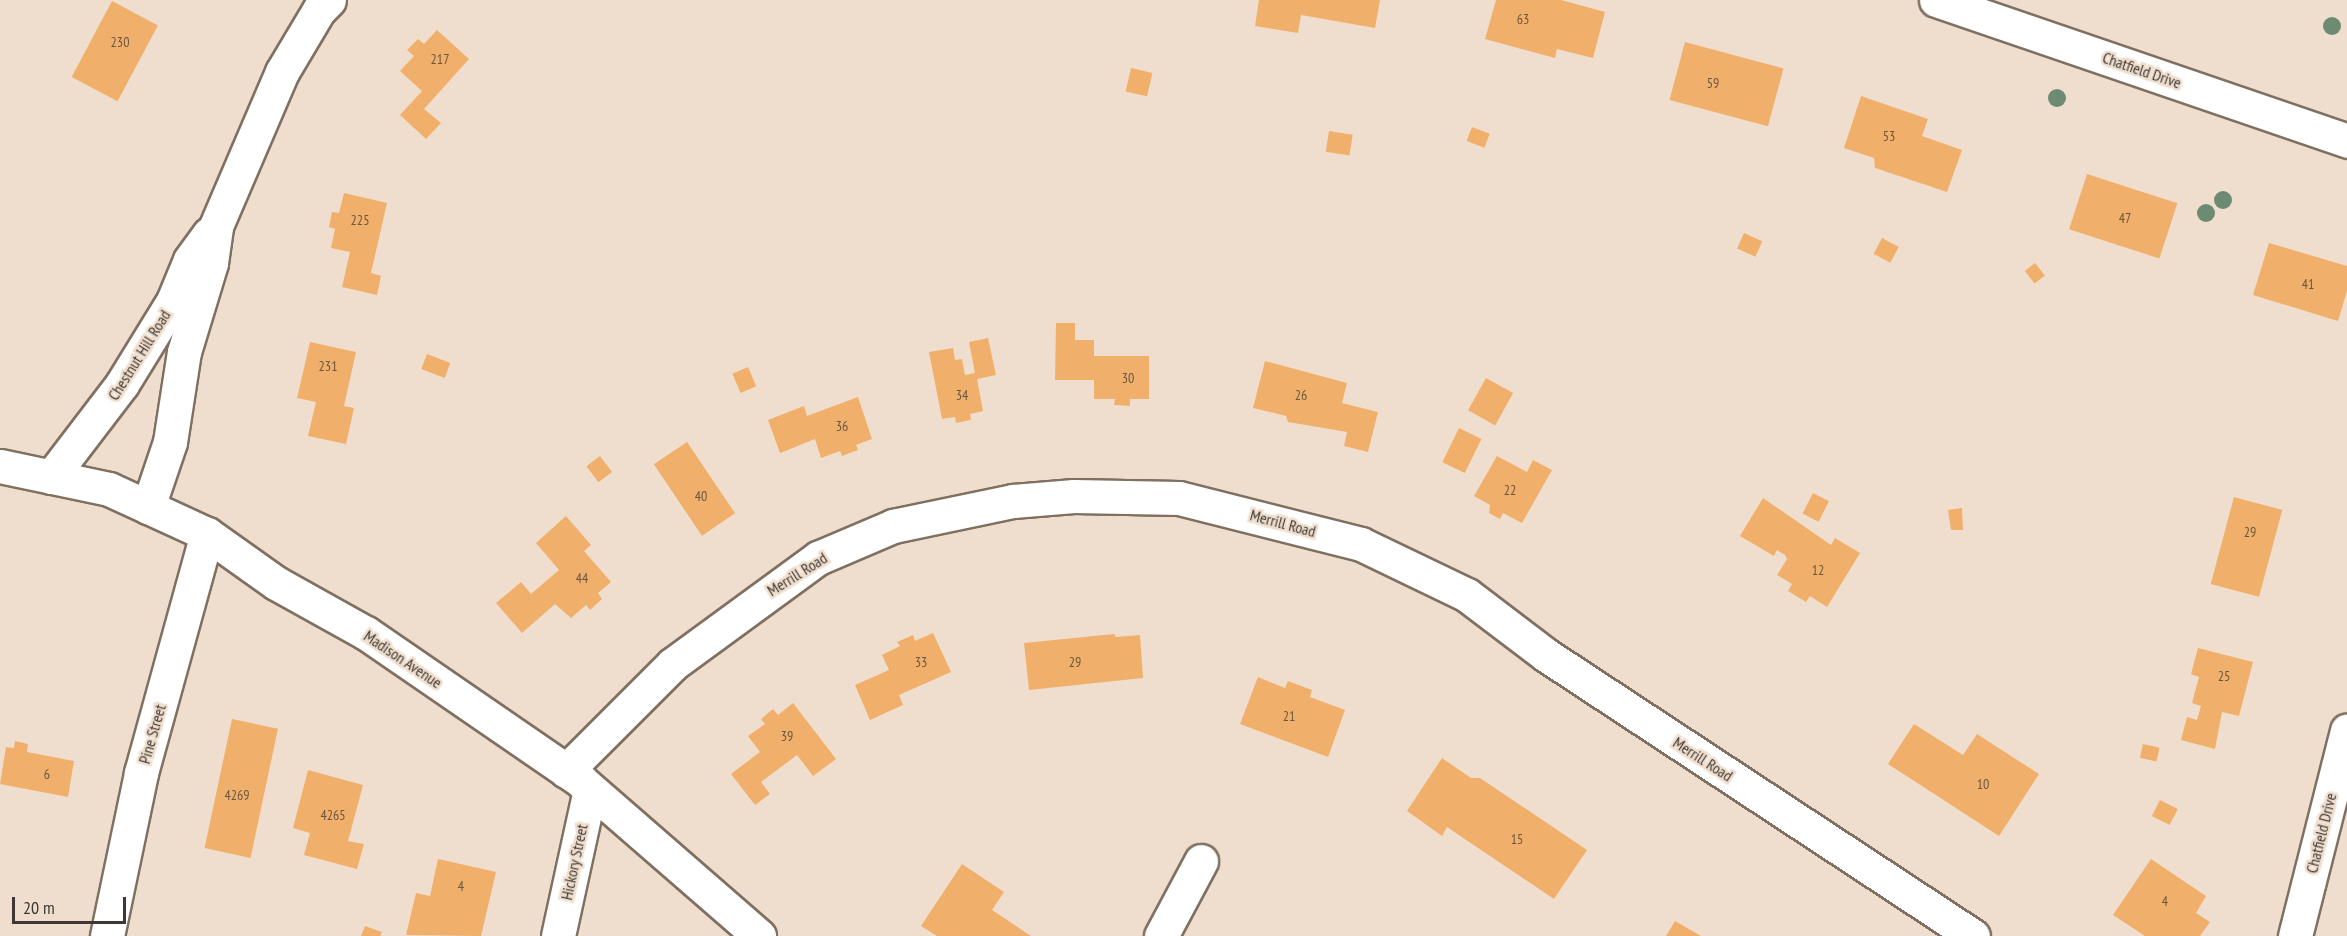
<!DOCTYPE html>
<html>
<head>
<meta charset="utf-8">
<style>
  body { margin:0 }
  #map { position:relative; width:2347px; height:936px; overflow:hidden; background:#efdece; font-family:"PT Sans Narrow",sans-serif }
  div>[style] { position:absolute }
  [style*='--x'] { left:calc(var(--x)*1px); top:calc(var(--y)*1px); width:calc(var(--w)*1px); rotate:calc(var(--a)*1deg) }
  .building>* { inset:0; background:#f0b06b; transform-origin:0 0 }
  .roads { filter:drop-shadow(2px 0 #7f7061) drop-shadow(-2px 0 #7f7061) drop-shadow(0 2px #7f7061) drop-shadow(0 -2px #7f7061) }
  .minor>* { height:33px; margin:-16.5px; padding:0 16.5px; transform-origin:16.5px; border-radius:16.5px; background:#fff }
  .trees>* { width:18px; height:18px; margin:-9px; border-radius:50%; background:#6c8b72 }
  span { translate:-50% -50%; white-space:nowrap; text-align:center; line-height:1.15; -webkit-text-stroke:5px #efdece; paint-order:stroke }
  .number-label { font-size:14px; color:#6b5640 }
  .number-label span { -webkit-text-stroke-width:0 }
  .street-label { font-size:16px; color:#3f3832 }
  .scale { position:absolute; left:12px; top:897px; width:114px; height:27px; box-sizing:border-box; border:3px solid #3f3832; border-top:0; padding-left:8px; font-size:18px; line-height:21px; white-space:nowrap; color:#3f3832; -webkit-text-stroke:4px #efdece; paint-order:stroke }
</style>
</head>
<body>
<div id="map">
  <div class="building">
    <i style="clip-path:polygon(1259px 0,1380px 0,1375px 28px,1301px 15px,1298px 33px,1255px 26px)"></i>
    <i style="clip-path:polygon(1496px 0,1561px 0,1605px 12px,1593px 58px,1557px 49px,1555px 58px,1485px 39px)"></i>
    <i style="left:112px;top:1px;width:52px;height:86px;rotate:28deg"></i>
    <i style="clip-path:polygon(437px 30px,469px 59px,424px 109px,441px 123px,426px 139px,400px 115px,422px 91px,400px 71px,414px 56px,407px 50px,418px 39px,424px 44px)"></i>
    <i style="left:1685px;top:42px;width:102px;height:60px;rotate:15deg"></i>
    <i style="left:1131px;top:68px;width:22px;height:24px;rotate:13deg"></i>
    <i style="clip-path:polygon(1861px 96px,1928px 119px,1922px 136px,1962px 150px,1947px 192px,1875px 168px,1874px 158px,1844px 148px)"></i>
    <i style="left:1472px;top:127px;width:19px;height:15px;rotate:21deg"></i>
    <i style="left:1329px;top:131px;width:24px;height:21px;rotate:9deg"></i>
    <i style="left:2087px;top:174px;width:95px;height:58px;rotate:18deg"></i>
    <i style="clip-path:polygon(344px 193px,387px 203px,371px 273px,381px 276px,377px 295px,342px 287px,350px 252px,331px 248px,335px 229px,329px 227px,332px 212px,339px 213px)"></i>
    <i style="left:1744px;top:233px;width:20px;height:17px;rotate:24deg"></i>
    <i style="left:1882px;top:238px;width:19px;height:18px;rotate:28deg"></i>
    <i style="clip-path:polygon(2269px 243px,2347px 266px,2347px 291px,2338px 321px,2253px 295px)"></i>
    <i style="left:2035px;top:263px;width:16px;height:13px;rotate:52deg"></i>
    <i style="clip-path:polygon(1056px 323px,1075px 323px,1075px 340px,1094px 340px,1094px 356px,1149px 356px,1149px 399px,1130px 399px,1130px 406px,1114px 405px,1115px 399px,1094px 399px,1094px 380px,1055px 380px)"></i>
    <i style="clip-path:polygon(988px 338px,996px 375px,977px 379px,983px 411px,970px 414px,971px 420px,956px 423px,955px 417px,942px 419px,929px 352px,953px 348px,955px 360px,962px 359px,965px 375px,975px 373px,969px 342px)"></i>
    <i style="clip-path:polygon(310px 342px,356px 352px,344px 406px,354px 408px,346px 444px,308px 436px,316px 402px,297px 398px)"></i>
    <i style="left:427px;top:354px;width:25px;height:16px;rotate:21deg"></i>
    <i style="clip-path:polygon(1265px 361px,1347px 383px,1342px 403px,1378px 412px,1368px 452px,1344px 446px,1347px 432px,1288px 422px,1286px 416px,1253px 408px)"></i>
    <i style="left:748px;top:367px;width:21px;height:17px;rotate:67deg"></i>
    <i style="left:1486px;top:378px;width:31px;height:37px;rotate:29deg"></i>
    <i style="clip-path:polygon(858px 397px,872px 439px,856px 445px,858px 450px,842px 456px,840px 451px,821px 458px,815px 439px,780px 453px,768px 420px,804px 406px,807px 416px)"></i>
    <i style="left:1459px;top:428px;width:25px;height:38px;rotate:26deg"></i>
    <i style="left:687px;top:442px;width:86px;height:40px;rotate:56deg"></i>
    <i style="left:600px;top:456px;width:20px;height:17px;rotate:53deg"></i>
    <i style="clip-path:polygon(1497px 456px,1527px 472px,1533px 460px,1552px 470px,1522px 523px,1503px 513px,1500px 519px,1489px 513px,1490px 505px,1474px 496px)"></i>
    <i style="left:1813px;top:493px;width:18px;height:23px;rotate:27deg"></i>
    <i style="left:2234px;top:497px;width:50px;height:90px;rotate:15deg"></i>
    <i style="clip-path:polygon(1763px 498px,1831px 545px,1835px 538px,1860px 553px,1827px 607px,1810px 596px,1806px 602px,1788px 591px,1792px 584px,1777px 575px,1787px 559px,1785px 555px,1777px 550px,1774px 556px,1740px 536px)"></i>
    <i style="clip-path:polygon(1962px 508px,1963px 530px,1951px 530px,1948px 510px)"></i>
    <i style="clip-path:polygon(566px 516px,591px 545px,584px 551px,611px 582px,598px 593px,602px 599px,590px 610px,586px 605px,571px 618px,555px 604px,522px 633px,496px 603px,521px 582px,531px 594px,559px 570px,536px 543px)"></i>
    <i style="clip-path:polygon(933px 633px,951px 672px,899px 695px,903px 705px,870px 720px,855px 685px,889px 670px,882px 655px,900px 646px,897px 642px,913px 635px,915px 641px)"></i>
    <i style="clip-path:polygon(1114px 634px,1116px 637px,1140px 635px,1143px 678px,1029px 690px,1024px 643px)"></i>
    <i style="clip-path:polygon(2198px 648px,2253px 662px,2239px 716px,2222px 712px,2215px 749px,2181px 740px,2187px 717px,2197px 720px,2201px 706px,2192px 703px,2199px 677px,2191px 674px)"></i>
    <i style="clip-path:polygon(1258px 677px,1285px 688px,1288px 681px,1312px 690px,1310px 697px,1345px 710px,1328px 757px,1240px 724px)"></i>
    <i style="clip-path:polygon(793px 703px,836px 759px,813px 776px,797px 755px,761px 782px,770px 794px,755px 805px,731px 774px,760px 752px,748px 736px,765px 724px,761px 719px,773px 709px,778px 715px)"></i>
    <i style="left:232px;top:719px;width:47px;height:132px;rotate:12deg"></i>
    <i style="clip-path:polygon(1914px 724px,1963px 755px,1977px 734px,2039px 774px,1999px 836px,1888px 764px)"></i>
    <i style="clip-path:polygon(15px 741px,28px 744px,27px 752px,74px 761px,68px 797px,0 784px,6px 747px,14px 748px)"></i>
    <i style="left:2143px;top:744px;width:17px;height:14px;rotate:13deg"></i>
    <i style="clip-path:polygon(1442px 758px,1471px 778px,1480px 778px,1587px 850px,1554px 899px,1447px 827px,1442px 836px,1407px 811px)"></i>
    <i style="clip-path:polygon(308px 770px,363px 785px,348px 841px,364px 844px,357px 869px,304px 855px,310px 833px,293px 828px)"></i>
    <i style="left:2160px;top:800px;width:20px;height:18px;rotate:27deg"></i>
    <i style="clip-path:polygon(438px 859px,496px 872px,481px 936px,406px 935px,416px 893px,430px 896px)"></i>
    <i style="clip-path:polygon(2151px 859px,2206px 896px,2196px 913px,2210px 922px,2200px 936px,2145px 936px,2113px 915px)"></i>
    <i style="clip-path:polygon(962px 864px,1004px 892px,992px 910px,1031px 936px,937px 936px,921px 926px)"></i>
    <i style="clip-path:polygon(1675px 921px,1701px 936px,1666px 936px)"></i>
    <i style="clip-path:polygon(365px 926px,382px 932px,380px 936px,361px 936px)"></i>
  </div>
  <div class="roads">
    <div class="minor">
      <i style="--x:1936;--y:0;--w:435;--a:18.9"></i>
      <i style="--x:0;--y:466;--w:111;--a:11.9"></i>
      <i style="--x:109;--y:489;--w:108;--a:24.7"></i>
      <i style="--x:207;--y:534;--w:85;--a:35.4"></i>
      <i style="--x:276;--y:583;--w:103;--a:29.1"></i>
      <i style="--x:366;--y:633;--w:261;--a:34.5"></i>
      <i style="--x:581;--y:781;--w:236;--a:41"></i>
      <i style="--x:51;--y:477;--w:117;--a:-52.6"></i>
      <i style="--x:122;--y:384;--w:97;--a:-58.4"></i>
      <i style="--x:173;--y:301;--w:44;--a:-67.5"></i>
      <i style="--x:190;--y:260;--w:32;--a:-54"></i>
      <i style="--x:148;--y:507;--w:69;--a:-71.3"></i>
      <i style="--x:170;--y:442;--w:91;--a:-81.2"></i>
      <i style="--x:184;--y:352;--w:93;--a:-73.1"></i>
      <i style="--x:211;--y:263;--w:37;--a:-82"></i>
      <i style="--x:216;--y:226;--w:168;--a:-66.8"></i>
      <i style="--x:282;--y:72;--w:72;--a:-59.2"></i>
      <i style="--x:319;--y:10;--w:14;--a:-45"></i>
      <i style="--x:566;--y:771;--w:151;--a:-45"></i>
      <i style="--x:673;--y:664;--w:180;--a:-36.2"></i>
      <i style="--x:818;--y:558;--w:82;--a:-23.1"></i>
      <i style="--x:893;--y:526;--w:123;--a:-11.8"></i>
      <i style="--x:1013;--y:501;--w:61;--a:-4.7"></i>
      <i style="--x:1074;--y:496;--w:105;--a:1.1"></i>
      <i style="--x:1179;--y:498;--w:188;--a:14.2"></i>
      <i style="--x:1361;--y:544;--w:118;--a:25.7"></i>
      <i style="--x:1467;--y:595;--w:99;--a:37.2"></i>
      <i style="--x:1546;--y:655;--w:511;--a:33.35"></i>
      <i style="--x:107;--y:936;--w:167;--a:-78.2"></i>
      <i style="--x:141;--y:773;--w:248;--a:-74.6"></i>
      <i style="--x:558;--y:936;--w:150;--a:-77.7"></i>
      <i style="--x:1161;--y:936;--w:85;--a:-61.9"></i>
      <i style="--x:2295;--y:936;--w:212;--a:-75.8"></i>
    </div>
  </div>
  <div class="trees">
    <i style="left:2332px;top:26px"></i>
    <i style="left:2057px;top:98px"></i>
    <i style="left:2223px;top:200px"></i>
    <i style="left:2206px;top:213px"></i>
  </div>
  <div class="number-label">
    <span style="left:1523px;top:19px">63</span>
    <span style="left:120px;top:42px">230</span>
    <span style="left:440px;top:59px">217</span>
    <span style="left:1713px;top:83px">59</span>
    <span style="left:1889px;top:136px">53</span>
    <span style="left:2125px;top:218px">47</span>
    <span style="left:360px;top:220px">225</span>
    <span style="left:2308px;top:284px">41</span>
    <span style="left:328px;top:366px">231</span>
    <span style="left:1128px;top:378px">30</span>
    <span style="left:962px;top:395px">34</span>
    <span style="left:1301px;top:395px">26</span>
    <span style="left:842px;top:426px">36</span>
    <span style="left:1510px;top:490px">22</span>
    <span style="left:701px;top:496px">40</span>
    <span style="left:2250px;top:532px">29</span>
    <span style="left:1818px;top:570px">12</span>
    <span style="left:582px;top:578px">44</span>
    <span style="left:921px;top:662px">33</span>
    <span style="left:1075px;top:662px">29</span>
    <span style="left:2224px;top:676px">25</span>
    <span style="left:1289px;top:716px">21</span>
    <span style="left:787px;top:736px">39</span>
    <span style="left:47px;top:774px">6</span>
    <span style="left:1983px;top:784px">10</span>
    <span style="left:237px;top:795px">4269</span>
    <span style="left:333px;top:815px">4265</span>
    <span style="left:1517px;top:839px">15</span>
    <span style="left:461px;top:886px">4</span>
    <span style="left:2165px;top:901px">4</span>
  </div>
  <div class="street-label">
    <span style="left:2142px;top:70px;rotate:19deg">Chatfield Drive</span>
    <span style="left:139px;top:355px;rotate:-58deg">Chestnut Hill Road</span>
    <span style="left:1283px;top:523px;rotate:15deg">Merrill Road</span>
    <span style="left:797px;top:574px;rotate:-32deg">Merrill Road</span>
    <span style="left:403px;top:659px;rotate:34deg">Madison Avenue</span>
    <span style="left:152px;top:734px;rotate:-74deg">Pine Street</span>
    <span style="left:1703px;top:759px;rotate:33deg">Merrill Road</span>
    <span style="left:2321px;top:833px;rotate:-76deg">Chatfield Drive</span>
    <span style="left:574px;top:862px;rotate:-78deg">Hickory Street</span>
  </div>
  <div class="scale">20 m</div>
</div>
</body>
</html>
